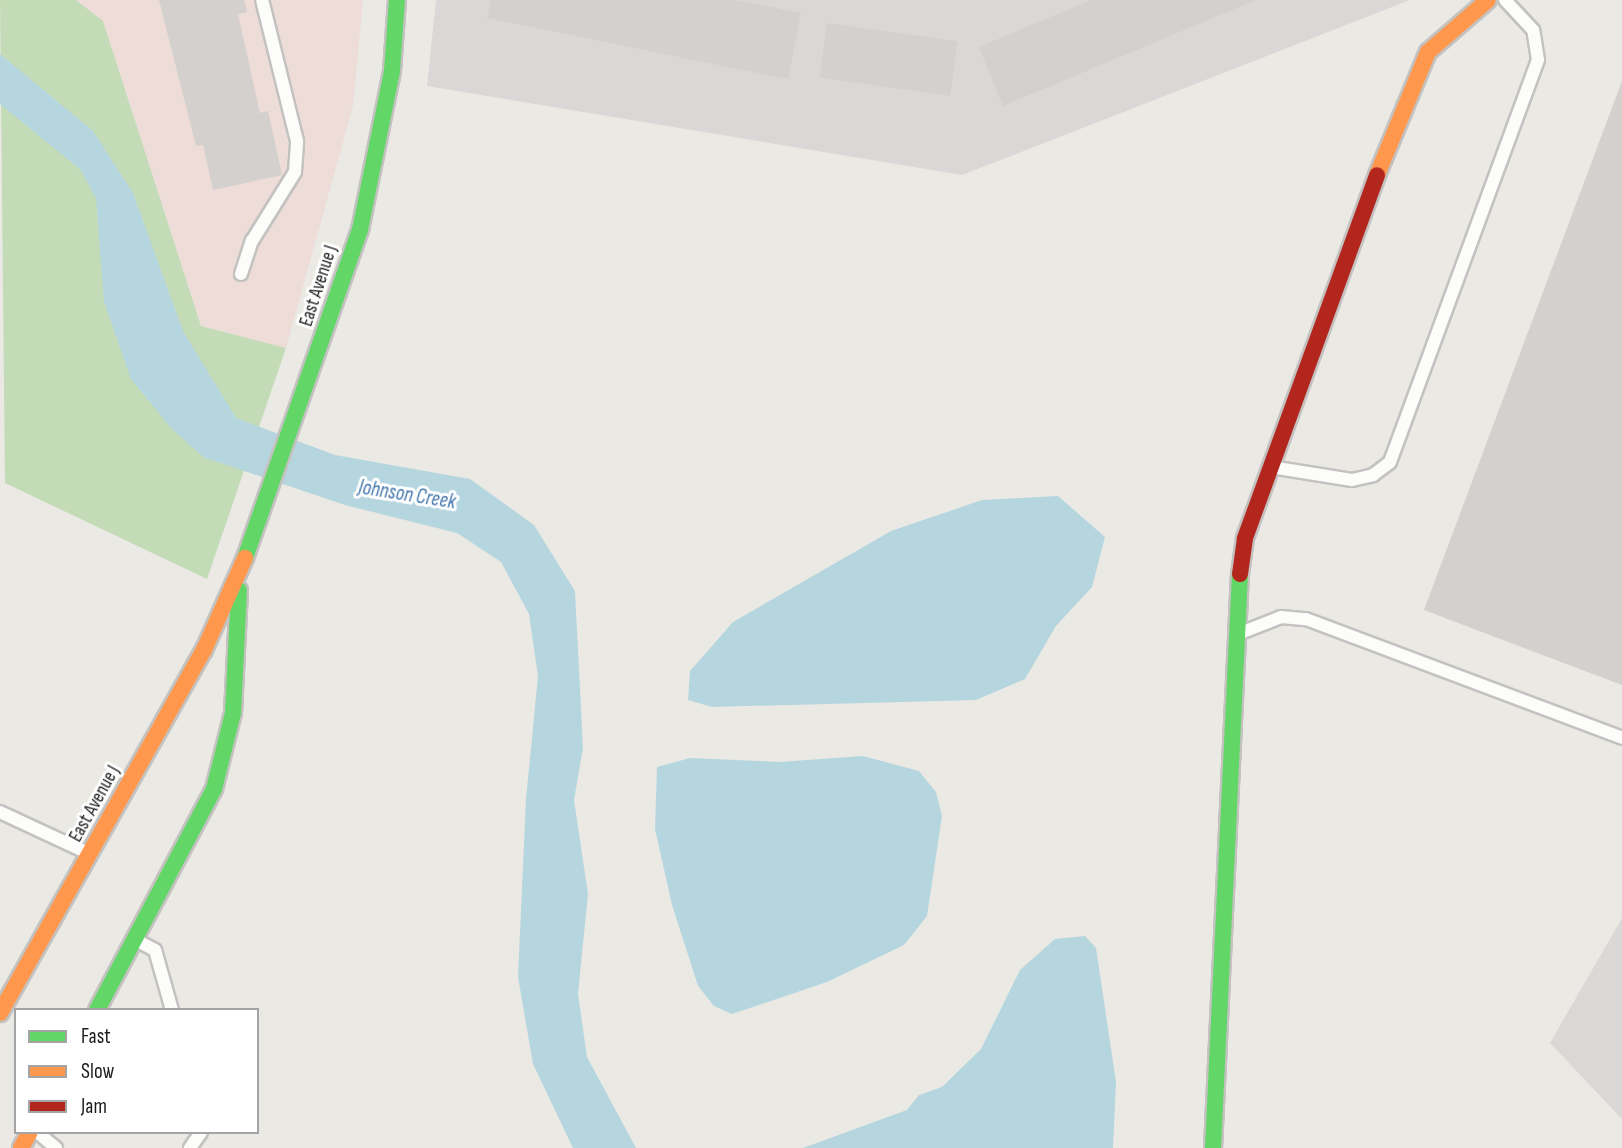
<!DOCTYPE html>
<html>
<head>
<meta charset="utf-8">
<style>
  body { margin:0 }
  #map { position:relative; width:1622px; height:1148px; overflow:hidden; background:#ebe9e4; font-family:"Sofia Sans Condensed",sans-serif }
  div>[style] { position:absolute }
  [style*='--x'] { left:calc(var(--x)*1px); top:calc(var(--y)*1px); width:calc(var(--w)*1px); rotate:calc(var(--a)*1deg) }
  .residential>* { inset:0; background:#dad8d6 }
  .commercial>* { inset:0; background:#eedcd8 }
  .forest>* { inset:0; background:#c4dbb8 }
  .water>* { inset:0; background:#b6d6df }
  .building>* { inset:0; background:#d3d0cd; transform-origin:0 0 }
  .roads { filter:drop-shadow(2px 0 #c3c2c0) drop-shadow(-2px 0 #c3c2c0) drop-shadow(0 2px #c3c2c0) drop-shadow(0 -2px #c3c2c0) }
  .lane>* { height:12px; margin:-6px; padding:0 6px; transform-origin:6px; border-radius:6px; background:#fcfcfb }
  .fast>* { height:16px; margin:-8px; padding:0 8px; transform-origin:8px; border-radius:8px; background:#63d668 }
  .slow>* { height:16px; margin:-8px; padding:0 8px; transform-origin:8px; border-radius:8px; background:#ff974d }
  .jam>* { height:16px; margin:-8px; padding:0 8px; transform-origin:8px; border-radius:8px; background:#b3261e }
  span { translate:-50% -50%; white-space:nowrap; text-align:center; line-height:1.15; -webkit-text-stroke:6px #fff; paint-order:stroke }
  .street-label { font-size:19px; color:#1c1c1c }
  .water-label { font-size:21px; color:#4678ae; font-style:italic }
  .legend { position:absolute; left:14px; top:1008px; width:245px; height:126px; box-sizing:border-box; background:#fff; border:2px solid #a4a4a4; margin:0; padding:9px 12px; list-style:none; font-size:21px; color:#1c1c1c }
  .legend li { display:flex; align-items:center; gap:14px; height:35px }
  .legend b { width:35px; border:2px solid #a4a4a4 }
</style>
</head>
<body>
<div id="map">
  <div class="residential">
    <i style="clip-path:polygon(436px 0,1410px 0,962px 175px,427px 86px)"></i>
    <i style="clip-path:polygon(1622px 918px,1622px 1119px,1550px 1043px)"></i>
  </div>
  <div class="commercial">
    <i style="clip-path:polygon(76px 0,363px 0,353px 106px,286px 348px,201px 326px,103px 21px)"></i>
  </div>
  <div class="forest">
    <i style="clip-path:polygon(0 0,76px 0,103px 21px,201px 326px,286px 348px,207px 579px,5px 483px)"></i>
  </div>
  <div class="water">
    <i style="clip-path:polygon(0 54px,93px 131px,133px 193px,183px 331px,236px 418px,335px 455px,470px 479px,534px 525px,575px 591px,583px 748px,574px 800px,588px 894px,578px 994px,587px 1057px,636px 1148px,573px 1148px,533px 1064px,518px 977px,526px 799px,538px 676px,529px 614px,501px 562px,457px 533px,345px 505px,203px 457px,172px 429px,131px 379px,104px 302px,96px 199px,81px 170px,0 104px)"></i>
    <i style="clip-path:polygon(1058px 496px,1105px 537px,1092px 587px,1056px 626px,1025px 679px,976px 700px,712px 707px,688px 700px,690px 671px,733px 622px,891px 531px,982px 500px)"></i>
    <i style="clip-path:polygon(863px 756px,919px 771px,936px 792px,942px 816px,927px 916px,904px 945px,827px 982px,732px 1014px,714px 1006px,698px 986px,672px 905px,655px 829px,657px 767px,690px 758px,779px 762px)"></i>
    <i style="clip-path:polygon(1085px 936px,1096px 948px,1116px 1082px,1113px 1148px,803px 1148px,907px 1110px,919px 1095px,942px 1087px,981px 1049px,1020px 970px,1055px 939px)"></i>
  </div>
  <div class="building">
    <i style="clip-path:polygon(159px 0,244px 0,247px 12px,238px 14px,260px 113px,268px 111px,282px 175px,213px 190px,203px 145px,196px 146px)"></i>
    <i style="clip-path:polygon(491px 0,735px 0,801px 13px,788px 79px,487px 18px)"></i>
    <i style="clip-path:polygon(1091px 0,1256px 0,1003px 106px,979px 47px)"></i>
    <i style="left:827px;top:23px;width:132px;height:55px;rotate:8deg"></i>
    <i style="clip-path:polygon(1622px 81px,1622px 685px,1424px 610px)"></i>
  </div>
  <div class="roads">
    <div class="lane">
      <i style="--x:241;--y:274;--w:35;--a:-72"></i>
      <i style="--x:252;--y:241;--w:81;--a:-58.1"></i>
      <i style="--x:295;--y:172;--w:31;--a:-86"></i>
      <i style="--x:297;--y:141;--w:145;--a:-103.9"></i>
      <i style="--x:1271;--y:467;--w:82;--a:9.1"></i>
      <i style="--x:1352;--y:480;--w:22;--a:-13"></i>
      <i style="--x:1373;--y:475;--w:21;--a:-37"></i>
      <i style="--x:1390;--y:462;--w:428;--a:-69.8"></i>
      <i style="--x:1538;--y:60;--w:30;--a:-99"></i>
      <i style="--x:1533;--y:30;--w:41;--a:-133"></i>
      <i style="--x:1238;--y:634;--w:46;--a:-21.6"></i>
      <i style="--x:1281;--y:617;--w:25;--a:5"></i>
      <i style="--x:1306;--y:619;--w:338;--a:20.6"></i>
      <i style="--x:0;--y:812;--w:97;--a:25"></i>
      <i style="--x:136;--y:940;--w:21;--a:28"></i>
      <i style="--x:155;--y:950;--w:62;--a:74.2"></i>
      <i style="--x:37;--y:1132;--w:25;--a:40"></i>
      <i style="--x:190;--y:1148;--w:19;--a:-55"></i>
    </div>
    <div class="fast">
      <i style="--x:245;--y:558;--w:348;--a:-70.7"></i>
      <i style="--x:360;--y:230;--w:162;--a:-78.6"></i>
      <i style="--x:392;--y:71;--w:71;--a:-86"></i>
      <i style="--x:97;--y:1010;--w:250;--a:-62.1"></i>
      <i style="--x:214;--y:789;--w:78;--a:-76"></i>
      <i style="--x:233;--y:713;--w:123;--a:-87.2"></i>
      <i style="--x:1213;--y:1148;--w:575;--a:-87.31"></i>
    </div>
    <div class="slow">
      <i style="--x:1377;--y:175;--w:133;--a:-67.5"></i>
      <i style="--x:1428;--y:52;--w:79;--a:-40.9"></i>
      <i style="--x:0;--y:1013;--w:416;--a:-60.7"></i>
      <i style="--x:204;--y:650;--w:101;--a:-66"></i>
      <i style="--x:21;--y:1148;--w:18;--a:-61"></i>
    </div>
    <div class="jam">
      <i style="--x:1240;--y:574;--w:36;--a:-82"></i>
      <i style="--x:1245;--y:538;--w:386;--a:-70"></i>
    </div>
  </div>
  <div class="street-label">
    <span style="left:319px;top:286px;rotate:-72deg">East Avenue J</span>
    <span style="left:95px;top:804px;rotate:-61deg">East Avenue J</span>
  </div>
  <div class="water-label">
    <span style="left:407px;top:495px;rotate:9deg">Johnson Creek</span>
  </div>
  <ul class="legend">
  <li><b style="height:9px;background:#63d668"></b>Fast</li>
  <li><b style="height:9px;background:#ff974d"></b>Slow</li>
  <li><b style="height:9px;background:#b3261e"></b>Jam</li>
  </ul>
</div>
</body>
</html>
